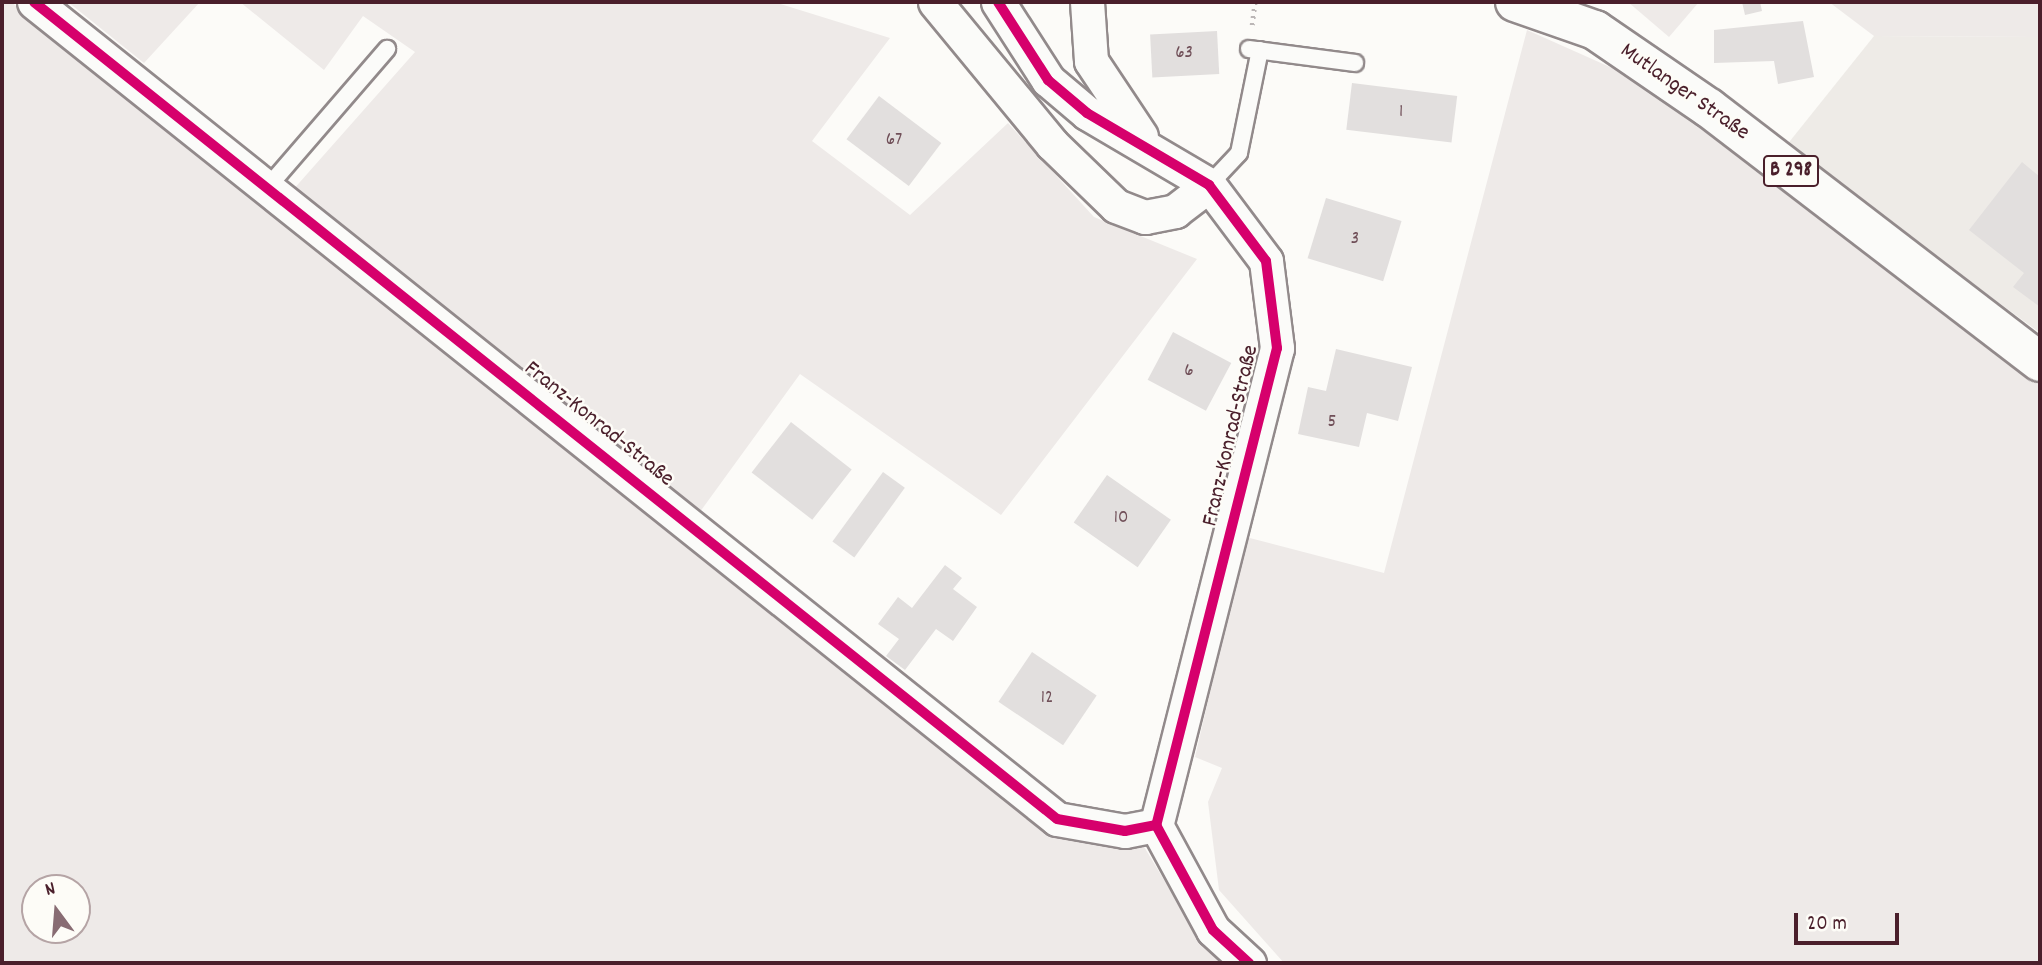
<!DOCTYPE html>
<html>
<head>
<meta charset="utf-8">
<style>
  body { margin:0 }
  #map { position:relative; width:2042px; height:965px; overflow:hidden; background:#fcfbf8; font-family:Dekko,sans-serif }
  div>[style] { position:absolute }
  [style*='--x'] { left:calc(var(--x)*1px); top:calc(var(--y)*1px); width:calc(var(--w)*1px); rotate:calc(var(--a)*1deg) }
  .built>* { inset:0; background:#eeebe7 }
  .green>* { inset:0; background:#eeeae8 }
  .building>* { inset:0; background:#e2dfde; transform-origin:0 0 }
  .path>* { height:4.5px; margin-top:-2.25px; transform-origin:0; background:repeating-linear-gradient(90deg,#bbb6b6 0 2px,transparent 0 7px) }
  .roads { filter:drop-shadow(2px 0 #928a8b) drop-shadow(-2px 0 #928a8b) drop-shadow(0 2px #928a8b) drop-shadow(0 -2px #928a8b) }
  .service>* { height:16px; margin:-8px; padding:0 8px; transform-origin:8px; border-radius:8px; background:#fbfbf9 }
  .minor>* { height:33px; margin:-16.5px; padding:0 16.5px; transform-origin:16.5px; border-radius:16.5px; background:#fbfbf9 }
  .primary>* { height:38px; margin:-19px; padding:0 19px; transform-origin:19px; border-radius:19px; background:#fbfbf9 }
  .cycleway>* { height:10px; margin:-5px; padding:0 5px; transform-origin:5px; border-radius:5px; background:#d6006c }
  span { translate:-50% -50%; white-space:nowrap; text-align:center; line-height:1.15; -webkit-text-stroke:5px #fdfcf7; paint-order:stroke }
  .number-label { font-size:19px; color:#704f58 }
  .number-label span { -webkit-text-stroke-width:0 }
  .shield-label span { padding:2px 5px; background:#fdfcf7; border:2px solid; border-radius:5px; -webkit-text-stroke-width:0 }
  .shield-label { font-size:21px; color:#4a1f2b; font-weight:700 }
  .street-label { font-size:23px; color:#4a1f2b }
  .frame { position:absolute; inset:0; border:4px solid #4a1f2b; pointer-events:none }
  .north { position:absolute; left:21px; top:874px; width:70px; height:70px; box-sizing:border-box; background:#fdfcf7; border:2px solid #b5a4a5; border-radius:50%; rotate:344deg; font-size:19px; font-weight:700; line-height:28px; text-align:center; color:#4a1f2b }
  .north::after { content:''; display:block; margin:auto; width:24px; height:32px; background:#886c73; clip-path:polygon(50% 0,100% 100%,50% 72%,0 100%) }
  .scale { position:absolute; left:1794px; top:913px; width:105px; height:32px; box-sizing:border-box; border:4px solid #4a1f2b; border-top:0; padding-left:9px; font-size:21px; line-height:24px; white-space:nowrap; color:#4a1f2b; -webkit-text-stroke:5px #fdfcf7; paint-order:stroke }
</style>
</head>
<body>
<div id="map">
  <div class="built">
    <i style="clip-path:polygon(1874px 36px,2040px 37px,2040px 333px,1786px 146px)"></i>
  </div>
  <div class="green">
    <i style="clip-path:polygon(evenodd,2px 2px,11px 2px,145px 105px,1076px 830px,1143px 845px,1202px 943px,1223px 963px,2px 963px,2px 2px,35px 888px,77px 888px,77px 930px,35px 930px,35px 888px)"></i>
    <i style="clip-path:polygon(68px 2px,200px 2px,144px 63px)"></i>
    <i style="clip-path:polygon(240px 2px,774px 2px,890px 38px,812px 141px,910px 215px,1008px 123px,1094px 217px,1197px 259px,1001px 515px,800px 374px,697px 516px,292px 191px,415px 52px,363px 16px,324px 70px)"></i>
    <i style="clip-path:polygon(1628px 2px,1699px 2px,1669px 37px)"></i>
    <i style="clip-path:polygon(1829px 2px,2040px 2px,2040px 37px,1874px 36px)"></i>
    <i style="clip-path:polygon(1527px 30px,1657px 88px,2040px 386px,2040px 963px,1284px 963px,1219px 890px,1208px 802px,1222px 768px,1195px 757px,1246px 537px,1384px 573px)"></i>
  </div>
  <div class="building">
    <i style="clip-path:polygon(1742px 2px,1760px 2px,1762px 11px,1745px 15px)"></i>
    <i style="clip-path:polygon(1803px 21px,1814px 77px,1778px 84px,1774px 61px,1714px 63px,1714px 30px)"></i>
    <i style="left:1217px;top:31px;width:43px;height:67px;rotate:87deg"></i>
    <i style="left:1352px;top:83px;width:106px;height:47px;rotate:7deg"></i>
    <i style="left:879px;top:96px;width:78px;height:54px;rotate:37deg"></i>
    <i style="clip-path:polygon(2022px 162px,2040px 177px,2040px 307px,2013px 287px,2024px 273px,1969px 230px)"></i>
    <i style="left:1326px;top:198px;width:79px;height:63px;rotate:17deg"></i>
    <i style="left:1173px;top:332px;width:66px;height:54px;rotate:28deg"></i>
    <i style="clip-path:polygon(1336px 349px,1412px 367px,1398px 421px,1367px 413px,1359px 447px,1298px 434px,1308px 387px,1326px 391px)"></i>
    <i style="left:791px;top:422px;width:77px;height:64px;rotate:38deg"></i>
    <i style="left:883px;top:472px;width:27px;height:86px;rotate:36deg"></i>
    <i style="left:1107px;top:475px;width:78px;height:58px;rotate:35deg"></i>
    <i style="clip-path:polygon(945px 565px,962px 578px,953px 589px,977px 607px,953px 641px,936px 629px,905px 670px,886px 656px,899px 639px,878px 624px,898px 597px,912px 608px)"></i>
    <i style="left:1032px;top:652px;width:78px;height:60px;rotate:34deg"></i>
  </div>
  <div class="path">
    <i style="--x:1252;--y:25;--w:23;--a:-83"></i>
  </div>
  <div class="roads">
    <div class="service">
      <i style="--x:1249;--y:49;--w:107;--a:7.5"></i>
      <i style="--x:1209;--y:185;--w:44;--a:-46.8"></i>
      <i style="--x:1239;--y:153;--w:105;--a:-78.5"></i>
      <i style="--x:267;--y:188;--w:184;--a:-49.2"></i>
    </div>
    <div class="minor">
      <i style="--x:34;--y:2;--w:1309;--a:38.61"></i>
      <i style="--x:1057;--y:819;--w:69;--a:10"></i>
      <i style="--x:1125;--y:831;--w:32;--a:-11"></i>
      <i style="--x:935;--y:2;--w:184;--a:50.5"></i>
      <i style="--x:1052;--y:144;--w:89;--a:44.1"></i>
      <i style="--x:1116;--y:206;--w:31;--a:21"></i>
      <i style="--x:1145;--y:217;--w:31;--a:-11"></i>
      <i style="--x:1175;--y:211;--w:43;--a:-37.4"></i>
      <i style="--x:998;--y:2;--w:93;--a:57.3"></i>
      <i style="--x:1048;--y:80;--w:51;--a:40.2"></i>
      <i style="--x:1087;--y:113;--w:142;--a:30.5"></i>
      <i style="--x:1209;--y:185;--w:95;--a:53.1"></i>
      <i style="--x:1266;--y:261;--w:88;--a:82.8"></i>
      <i style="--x:1277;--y:348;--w:492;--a:104.2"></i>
      <i style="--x:1156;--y:825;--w:119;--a:61.5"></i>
      <i style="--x:1213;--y:930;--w:49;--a:42.5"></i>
      <i style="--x:1087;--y:2;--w:59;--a:86.1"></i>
      <i style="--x:1091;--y:61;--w:90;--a:56.3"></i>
    </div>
    <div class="primary">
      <i style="--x:1515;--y:2;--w:85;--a:19.3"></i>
      <i style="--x:1595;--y:30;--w:138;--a:34.4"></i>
      <i style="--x:1709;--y:108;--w:417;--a:37.5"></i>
    </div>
  </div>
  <div class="cycleway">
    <i style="--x:34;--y:2;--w:1309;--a:38.61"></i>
    <i style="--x:1057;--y:819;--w:69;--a:10"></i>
    <i style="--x:1125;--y:831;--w:32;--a:-11"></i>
    <i style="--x:998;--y:2;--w:93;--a:57.3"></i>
    <i style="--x:1048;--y:80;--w:51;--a:40.2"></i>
    <i style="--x:1087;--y:113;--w:142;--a:30.5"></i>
    <i style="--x:1209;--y:185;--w:95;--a:53.1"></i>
    <i style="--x:1266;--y:261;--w:88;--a:82.8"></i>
    <i style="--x:1277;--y:348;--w:492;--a:104.2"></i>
    <i style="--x:1156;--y:825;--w:119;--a:61.5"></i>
    <i style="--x:1213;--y:930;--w:49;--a:42.5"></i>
  </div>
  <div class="number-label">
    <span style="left:1184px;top:54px">63</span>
    <span style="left:1401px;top:113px">1</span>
    <span style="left:894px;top:141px">67</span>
    <span style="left:1355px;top:240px">3</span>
    <span style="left:1189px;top:372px">6</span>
    <span style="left:1332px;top:423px">5</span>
    <span style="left:1121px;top:519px">10</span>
    <span style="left:1047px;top:699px">12</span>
  </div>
  <div class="shield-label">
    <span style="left:1791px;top:171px">B 298</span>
  </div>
  <div class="street-label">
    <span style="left:1684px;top:93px;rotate:35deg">Mutlanger Straße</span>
    <span style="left:598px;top:425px;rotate:39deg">Franz-Konrad-Straße</span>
    <span style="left:1232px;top:436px;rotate:-77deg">Franz-Konrad-Straße</span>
  </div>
  <div class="frame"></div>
  <div class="north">N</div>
  <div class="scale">20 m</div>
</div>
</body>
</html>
